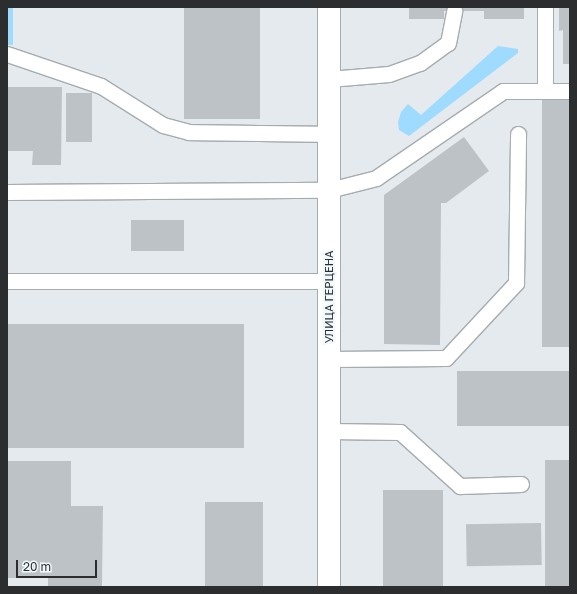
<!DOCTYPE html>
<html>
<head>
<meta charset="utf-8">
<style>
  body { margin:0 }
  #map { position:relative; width:577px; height:594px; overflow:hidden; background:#e4eaee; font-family:"Golos Text",sans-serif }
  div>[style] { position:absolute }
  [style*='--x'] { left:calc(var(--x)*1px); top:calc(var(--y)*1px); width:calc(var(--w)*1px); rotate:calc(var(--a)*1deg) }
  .green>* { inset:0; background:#9fdbff; transform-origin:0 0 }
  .building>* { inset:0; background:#bcc2c5; transform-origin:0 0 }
  .roads { filter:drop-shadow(1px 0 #a6abaf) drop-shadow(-1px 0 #a6abaf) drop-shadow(0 1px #a6abaf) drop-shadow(0 -1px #a6abaf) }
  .service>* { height:15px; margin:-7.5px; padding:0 7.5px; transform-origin:7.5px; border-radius:7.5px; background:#fff }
  .tertiary>* { height:22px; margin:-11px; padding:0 11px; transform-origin:11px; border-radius:11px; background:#fff }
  span { translate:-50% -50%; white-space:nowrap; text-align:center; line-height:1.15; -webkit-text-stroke:4px #f1f8fc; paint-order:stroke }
  .street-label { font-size:11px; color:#2b2d2f }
  .frame { position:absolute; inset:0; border:8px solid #2b2d2f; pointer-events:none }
  .scale { position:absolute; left:16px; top:560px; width:81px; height:18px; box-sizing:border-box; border:2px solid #2b2d2f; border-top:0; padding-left:5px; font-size:12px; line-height:14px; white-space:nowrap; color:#2b2d2f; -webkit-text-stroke:3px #f1f8fc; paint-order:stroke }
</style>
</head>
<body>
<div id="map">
  <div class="green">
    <i style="left:7px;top:7px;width:6px;height:38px"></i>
    <i style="clip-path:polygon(498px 46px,518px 49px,518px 53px,409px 136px,399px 130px,398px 122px,401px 112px,408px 104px,421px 115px)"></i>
  </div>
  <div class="building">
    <i style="left:184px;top:7px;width:76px;height:112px"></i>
    <i style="clip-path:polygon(409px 7px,524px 7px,524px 19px,484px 19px,484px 11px,444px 11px,444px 19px,409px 19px)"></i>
    <i style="clip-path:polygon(559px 7px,570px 7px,570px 64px,563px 64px,563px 30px,559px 31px)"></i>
    <i style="clip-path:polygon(7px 87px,62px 87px,61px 165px,32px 165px,33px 151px,7px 151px)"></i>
    <i style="left:66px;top:93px;width:26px;height:49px"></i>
    <i style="left:542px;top:99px;width:28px;height:248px"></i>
    <i style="clip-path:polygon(464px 137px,489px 171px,446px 203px,441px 203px,440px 345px,384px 344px,384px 195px)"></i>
    <i style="left:131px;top:220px;width:53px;height:31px"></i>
    <i style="left:7px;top:324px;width:237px;height:124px"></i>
    <i style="left:570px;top:371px;width:55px;height:113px;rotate:90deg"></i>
    <i style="left:545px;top:460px;width:25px;height:127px"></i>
    <i style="clip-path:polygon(7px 461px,71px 461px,71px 506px,103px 506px,102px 587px,48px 587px,48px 578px,7px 578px)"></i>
    <i style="left:383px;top:490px;width:60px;height:97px"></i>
    <i style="left:205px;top:502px;width:58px;height:85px"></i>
    <i style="left:541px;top:523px;width:42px;height:75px;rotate:89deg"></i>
  </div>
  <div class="roads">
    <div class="service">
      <i style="--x:545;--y:7;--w:84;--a:90"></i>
      <i style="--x:7;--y:54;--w:99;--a:18.8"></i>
      <i style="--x:101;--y:86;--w:73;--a:32.2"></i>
      <i style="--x:163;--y:125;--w:27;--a:15"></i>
      <i style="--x:189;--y:132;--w:140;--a:0.8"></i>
      <i style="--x:329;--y:79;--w:60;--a:-4.8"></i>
      <i style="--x:389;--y:74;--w:33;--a:-20"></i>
      <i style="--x:420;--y:63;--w:34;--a:-36"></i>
      <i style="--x:448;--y:43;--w:33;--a:-79"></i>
      <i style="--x:7;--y:192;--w:322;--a:-0.4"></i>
      <i style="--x:329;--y:190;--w:49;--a:-14.3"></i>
      <i style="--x:376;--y:178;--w:154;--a:-34.4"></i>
      <i style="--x:503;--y:91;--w:67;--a:0"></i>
      <i style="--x:7;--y:281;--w:322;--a:0"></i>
      <i style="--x:329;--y:359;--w:117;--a:-0.5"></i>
      <i style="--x:446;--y:358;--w:103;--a:-47"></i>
      <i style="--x:516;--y:283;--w:149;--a:-89.2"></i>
      <i style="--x:329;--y:431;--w:71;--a:0.8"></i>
      <i style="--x:400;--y:432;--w:81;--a:42"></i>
      <i style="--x:460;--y:486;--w:61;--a:-1.9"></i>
    </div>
    <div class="tertiary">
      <i style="--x:329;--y:7;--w:580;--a:90"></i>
    </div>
  </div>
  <div class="street-label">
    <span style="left:329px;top:297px;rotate:-90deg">УЛИЦА ГЕРЦЕНА</span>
  </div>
  <div class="frame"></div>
  <div class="scale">20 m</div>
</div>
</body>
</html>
